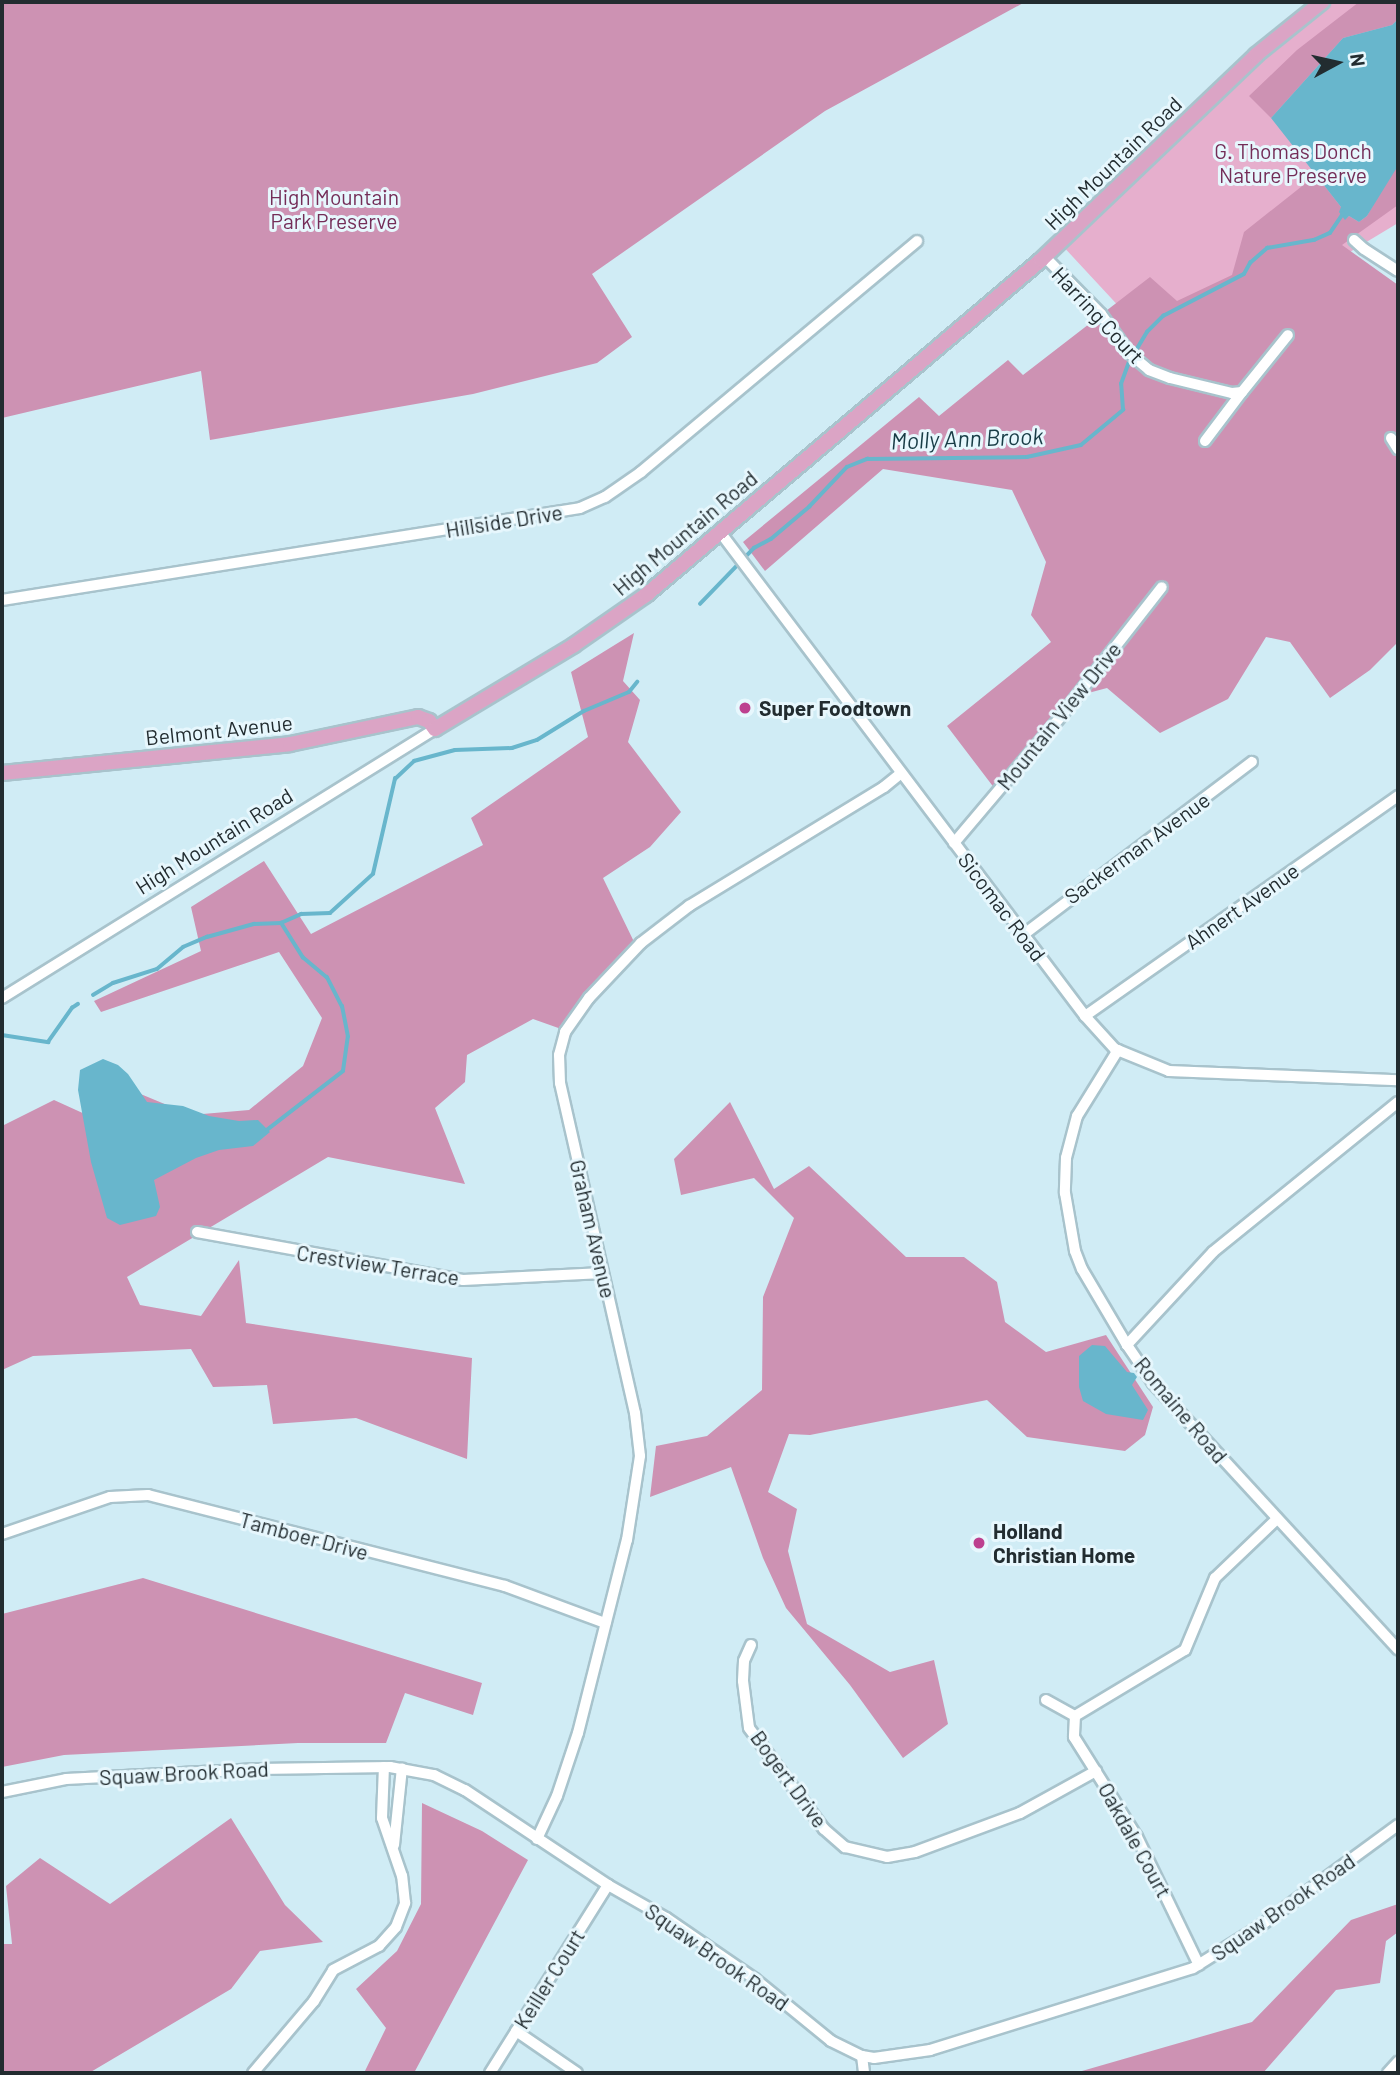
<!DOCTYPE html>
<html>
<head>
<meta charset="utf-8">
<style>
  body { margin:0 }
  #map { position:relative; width:1400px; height:2075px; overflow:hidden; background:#d0ecf5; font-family:Barlow,sans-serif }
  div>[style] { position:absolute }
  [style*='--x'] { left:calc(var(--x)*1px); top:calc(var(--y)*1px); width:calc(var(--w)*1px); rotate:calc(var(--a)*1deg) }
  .green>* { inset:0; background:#e6afcd }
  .forest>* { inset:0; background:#cd92b3 }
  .water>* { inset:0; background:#68b6cc }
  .stream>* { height:3.5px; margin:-1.75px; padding:0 1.75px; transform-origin:1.75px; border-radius:1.75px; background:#68b6cc }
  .roads { filter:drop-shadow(2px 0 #a8c3cc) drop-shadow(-2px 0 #a8c3cc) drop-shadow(0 2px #a8c3cc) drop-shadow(0 -2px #a8c3cc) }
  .minor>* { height:10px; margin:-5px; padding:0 5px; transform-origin:5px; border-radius:5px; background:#fff }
  .major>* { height:14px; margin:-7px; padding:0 7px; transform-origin:7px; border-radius:7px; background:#dba4c5 }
  .dots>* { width:19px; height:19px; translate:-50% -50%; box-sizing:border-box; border:4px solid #e7f7fd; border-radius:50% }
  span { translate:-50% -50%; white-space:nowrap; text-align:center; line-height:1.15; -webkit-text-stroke:6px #e7f7fd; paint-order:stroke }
  .park-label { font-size:21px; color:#742d58 }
  .street-label { font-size:21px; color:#222c30 }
  .poi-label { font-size:21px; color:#222c30; font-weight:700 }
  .left { translate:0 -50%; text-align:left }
  .water-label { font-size:23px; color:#183c46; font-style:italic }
  .frame { position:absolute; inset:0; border:4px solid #222c30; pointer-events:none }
  .north { position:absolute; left:1302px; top:28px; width:70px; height:70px; -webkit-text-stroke:5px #e7f7fd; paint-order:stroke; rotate:82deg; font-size:19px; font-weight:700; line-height:28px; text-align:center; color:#222c30 }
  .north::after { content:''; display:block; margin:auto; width:24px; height:32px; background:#222c30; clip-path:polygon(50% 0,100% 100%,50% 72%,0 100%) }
</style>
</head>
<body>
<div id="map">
  <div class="green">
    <i style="clip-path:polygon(1322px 2px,1398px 2px,1398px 223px,1315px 273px,1176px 368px,1060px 243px)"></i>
  </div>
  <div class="forest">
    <i style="clip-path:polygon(2px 2px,1025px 2px,825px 111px,592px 274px,632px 337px,597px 363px,473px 394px,210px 440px,201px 371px,2px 418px)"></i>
    <i style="clip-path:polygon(1359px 2px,1398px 2px,1398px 19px,1392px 25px,1343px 38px,1271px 118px,1249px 96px,1297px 50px)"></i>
    <i style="clip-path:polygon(1398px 161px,1398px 205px,1342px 245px,1398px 285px,1398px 642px,1370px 670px,1330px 698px,1290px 642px,1266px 637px,1228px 699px,1160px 733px,1107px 688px,1077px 696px,995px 789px,947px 726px,1051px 642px,1031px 615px,1046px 562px,1012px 490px,883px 469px,765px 571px,743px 542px,919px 397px,939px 416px,1008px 360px,1023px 375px,1150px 277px,1177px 301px,1232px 275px,1244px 232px,1316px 175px,1341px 207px,1345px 219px,1349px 216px,1359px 222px,1367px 216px)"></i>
    <i style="clip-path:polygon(634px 633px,623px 681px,640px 700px,628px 742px,681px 812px,650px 847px,603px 878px,638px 950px,564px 1030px,533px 1019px,467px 1055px,465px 1082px,435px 1108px,465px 1184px,328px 1157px,127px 1277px,140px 1305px,201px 1316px,239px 1260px,246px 1323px,472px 1358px,467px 1459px,356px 1418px,273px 1424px,267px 1385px,213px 1387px,191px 1349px,33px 1356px,2px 1370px,2px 1126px,54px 1100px,87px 1115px,107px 1080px,191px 1115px,249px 1110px,303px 1066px,322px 1018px,279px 952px,101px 1012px,94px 1001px,201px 951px,191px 907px,264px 861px,311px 934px,483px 845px,471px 818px,588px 737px,571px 672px)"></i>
    <i style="clip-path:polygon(730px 1102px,774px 1189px,809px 1166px,906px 1257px,964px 1257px,997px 1282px,1005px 1322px,1046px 1352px,1106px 1335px,1153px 1407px,1145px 1435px,1125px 1451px,1027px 1437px,987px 1400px,810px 1435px,789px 1434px,768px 1492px,797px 1509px,788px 1551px,807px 1624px,890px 1672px,934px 1660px,948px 1724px,903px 1758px,850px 1685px,786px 1608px,763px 1558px,731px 1467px,650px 1497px,656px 1446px,707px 1436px,762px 1390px,763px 1297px,794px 1218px,754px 1178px,681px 1195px,674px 1159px)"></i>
    <i style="clip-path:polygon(143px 1578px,482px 1683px,473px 1715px,405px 1693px,386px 1743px,298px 1743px,64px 1755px,2px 1767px,2px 1614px)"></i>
    <i style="clip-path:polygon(422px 1803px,482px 1831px,528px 1860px,414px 2073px,364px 2073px,386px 2028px,356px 1989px,397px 1951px,421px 1904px)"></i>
    <i style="clip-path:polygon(231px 1818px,285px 1905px,323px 1942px,260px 1951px,231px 1989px,89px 2073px,2px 2073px,2px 1944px,12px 1944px,6px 1886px,40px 1858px,110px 1904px)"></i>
    <i style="clip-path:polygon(1398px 1904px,1398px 1932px,1386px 1941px,1380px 1983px,1336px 1990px,1263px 2073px,1075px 2073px,1252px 2022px,1351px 1920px)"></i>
  </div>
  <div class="water">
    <i style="clip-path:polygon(1398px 19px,1396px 169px,1367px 216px,1359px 222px,1349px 216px,1345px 220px,1339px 212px,1341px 207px,1271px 118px,1343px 38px,1392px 25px)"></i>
    <i style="clip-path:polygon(103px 1059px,118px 1065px,128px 1074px,147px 1102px,183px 1106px,209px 1116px,239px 1121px,258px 1120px,270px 1132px,253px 1146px,219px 1150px,196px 1158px,154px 1180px,160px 1207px,156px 1216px,120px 1225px,107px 1218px,91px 1162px,78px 1090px,80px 1070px)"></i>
    <i style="clip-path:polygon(1092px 1345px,1105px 1346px,1127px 1372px,1134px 1373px,1137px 1377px,1132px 1385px,1148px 1410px,1143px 1420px,1106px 1414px,1083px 1401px,1079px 1387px,1079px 1356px)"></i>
  </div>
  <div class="stream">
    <i style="--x:700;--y:604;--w:78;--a:-46"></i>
    <i style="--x:754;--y:548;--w:19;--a:-28"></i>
    <i style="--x:771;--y:539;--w:50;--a:-40.1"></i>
    <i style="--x:809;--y:507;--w:55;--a:-46.5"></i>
    <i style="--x:847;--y:467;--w:22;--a:-22"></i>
    <i style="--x:867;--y:459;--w:160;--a:-0.7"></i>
    <i style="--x:1027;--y:457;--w:55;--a:-12.5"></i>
    <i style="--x:1081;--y:445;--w:55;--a:-39.8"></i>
    <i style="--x:1123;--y:410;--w:26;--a:-94"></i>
    <i style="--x:1121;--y:384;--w:23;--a:-70"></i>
    <i style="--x:1129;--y:362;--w:35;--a:-59"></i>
    <i style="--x:1147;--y:332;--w:23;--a:-45"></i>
    <i style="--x:1163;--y:316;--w:91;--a:-27.4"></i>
    <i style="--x:1244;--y:274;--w:13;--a:-61"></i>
    <i style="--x:1250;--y:263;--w:23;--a:-41"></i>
    <i style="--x:1267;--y:248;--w:48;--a:-9.7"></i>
    <i style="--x:1314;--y:240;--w:17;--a:-24"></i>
    <i style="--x:1330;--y:233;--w:23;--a:-56"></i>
    <i style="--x:93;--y:995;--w:23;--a:-31"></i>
    <i style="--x:113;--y:983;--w:46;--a:-17.7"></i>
    <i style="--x:157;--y:969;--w:34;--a:-40"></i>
    <i style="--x:183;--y:947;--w:26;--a:-23"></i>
    <i style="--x:207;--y:937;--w:49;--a:-15.5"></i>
    <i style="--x:254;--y:924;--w:27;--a:-2"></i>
    <i style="--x:281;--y:923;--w:22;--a:-24"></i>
    <i style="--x:301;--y:914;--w:29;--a:-2"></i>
    <i style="--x:330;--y:913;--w:58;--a:-42.2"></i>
    <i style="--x:373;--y:874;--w:98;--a:-77"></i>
    <i style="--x:395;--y:779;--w:26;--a:-43"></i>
    <i style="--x:414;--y:761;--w:42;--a:-15"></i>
    <i style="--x:455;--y:750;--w:57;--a:-2"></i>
    <i style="--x:512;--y:748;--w:26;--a:-18"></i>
    <i style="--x:537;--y:740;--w:55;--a:-31.7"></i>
    <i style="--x:584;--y:711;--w:49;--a:-22.9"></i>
    <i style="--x:629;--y:692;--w:13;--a:-51"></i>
    <i style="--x:2;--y:1035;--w:47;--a:8.7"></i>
    <i style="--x:48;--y:1042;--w:42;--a:-54.8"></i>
    <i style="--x:72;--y:1008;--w:7;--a:-34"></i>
    <i style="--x:267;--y:1130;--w:96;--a:-37.8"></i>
    <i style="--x:343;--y:1071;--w:34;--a:-82"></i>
    <i style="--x:348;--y:1037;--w:31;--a:-101"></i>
    <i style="--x:342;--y:1007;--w:33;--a:-117"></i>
    <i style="--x:327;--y:978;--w:31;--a:-140"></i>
    <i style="--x:303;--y:958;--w:41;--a:-122.2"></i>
  </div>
  <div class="roads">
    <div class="minor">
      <i style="--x:1354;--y:240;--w:13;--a:42"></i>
      <i style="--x:1364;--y:249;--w:40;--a:32.9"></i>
      <i style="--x:1045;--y:257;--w:80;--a:45.5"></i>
      <i style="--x:1101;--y:314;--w:48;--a:54.3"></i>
      <i style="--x:1129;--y:353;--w:26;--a:40"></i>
      <i style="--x:1149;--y:370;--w:22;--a:21"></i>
      <i style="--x:1170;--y:378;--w:64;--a:13.6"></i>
      <i style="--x:1232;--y:393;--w:10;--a:-6"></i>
      <i style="--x:1242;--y:392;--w:73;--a:-51.1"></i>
      <i style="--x:1391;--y:438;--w:13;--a:58"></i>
      <i style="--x:1205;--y:441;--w:61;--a:-52.9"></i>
      <i style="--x:720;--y:532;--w:606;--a:52.98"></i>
      <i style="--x:1085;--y:1016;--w:45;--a:47.7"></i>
      <i style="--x:1115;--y:1049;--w:58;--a:22.2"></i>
      <i style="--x:1169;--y:1071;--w:229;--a:2.3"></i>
      <i style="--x:2;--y:600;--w:585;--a:-9.04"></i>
      <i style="--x:580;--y:508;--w:27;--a:-24"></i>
      <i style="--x:605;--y:497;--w:44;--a:-34.8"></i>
      <i style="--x:641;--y:472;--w:360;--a:-39.9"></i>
      <i style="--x:954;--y:843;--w:167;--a:-49.8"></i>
      <i style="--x:1062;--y:715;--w:162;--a:-52"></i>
      <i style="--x:1023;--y:935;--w:287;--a:-37.1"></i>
      <i style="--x:2;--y:998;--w:510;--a:-31.85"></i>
      <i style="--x:1085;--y:1016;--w:383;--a:-35.1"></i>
      <i style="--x:1118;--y:1050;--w:78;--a:121.8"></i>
      <i style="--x:1077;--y:1116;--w:43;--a:104.7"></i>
      <i style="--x:1066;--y:1158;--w:35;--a:92"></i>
      <i style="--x:1065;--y:1193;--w:59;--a:80.2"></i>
      <i style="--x:1075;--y:1251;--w:19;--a:69"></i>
      <i style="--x:1082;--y:1269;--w:88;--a:59.4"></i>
      <i style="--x:1398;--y:1102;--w:238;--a:141"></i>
      <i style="--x:1213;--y:1252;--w:127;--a:132.8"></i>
      <i style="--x:1127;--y:1345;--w:46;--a:55.6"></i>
      <i style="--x:1153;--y:1383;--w:362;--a:47.4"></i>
      <i style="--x:197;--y:1232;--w:270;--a:10.2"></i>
      <i style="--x:463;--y:1280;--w:140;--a:-2.9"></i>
      <i style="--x:2;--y:1534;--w:114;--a:-18.9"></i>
      <i style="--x:110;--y:1497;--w:38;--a:-3"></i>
      <i style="--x:148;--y:1495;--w:368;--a:14.3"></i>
      <i style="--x:505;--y:1586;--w:107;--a:20.3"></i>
      <i style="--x:751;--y:1645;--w:17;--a:114"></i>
      <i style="--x:744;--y:1661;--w:20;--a:93"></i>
      <i style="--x:743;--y:1681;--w:47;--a:82.7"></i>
      <i style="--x:749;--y:1728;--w:126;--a:53.4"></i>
      <i style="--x:824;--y:1829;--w:28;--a:41"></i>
      <i style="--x:845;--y:1847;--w:43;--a:13.4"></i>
      <i style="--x:887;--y:1857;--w:28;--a:-10"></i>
      <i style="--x:915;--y:1852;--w:112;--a:-20.4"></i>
      <i style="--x:1020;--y:1813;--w:87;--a:-28.9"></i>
      <i style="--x:1046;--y:1700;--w:33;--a:29"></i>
      <i style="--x:1075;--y:1716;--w:21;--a:93"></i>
      <i style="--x:1074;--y:1737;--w:118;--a:57.8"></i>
      <i style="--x:1137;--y:1837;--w:142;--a:64.2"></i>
      <i style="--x:1075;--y:1716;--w:128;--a:-31"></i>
      <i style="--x:1185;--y:1650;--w:78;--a:-67.4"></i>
      <i style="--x:1215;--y:1578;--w:86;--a:-43.6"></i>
      <i style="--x:2;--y:1792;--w:65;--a:-11.5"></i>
      <i style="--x:66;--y:1779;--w:193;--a:-3"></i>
      <i style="--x:259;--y:1769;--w:131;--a:-0.9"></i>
      <i style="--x:390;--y:1767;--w:45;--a:10.3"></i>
      <i style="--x:434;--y:1775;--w:34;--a:26"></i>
      <i style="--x:465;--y:1790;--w:172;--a:33.6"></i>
      <i style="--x:608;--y:1885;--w:67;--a:29.6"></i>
      <i style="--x:666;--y:1918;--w:108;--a:34.4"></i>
      <i style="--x:755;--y:1979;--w:98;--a:39.2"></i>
      <i style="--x:831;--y:2041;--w:34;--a:26"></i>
      <i style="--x:862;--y:2056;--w:12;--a:9"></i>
      <i style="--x:874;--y:2058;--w:57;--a:-8.1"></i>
      <i style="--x:930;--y:2050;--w:275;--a:-17.3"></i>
      <i style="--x:1193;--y:1968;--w:79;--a:-32.1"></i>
      <i style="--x:1260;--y:1926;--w:171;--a:-36.2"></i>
      <i style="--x:537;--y:1839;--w:47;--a:-65.1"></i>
      <i style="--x:557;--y:1796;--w:66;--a:-71.6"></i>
      <i style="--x:578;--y:1733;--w:199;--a:-75.8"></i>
      <i style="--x:627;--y:1540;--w:85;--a:-81.2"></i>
      <i style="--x:640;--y:1456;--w:43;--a:-96.6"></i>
      <i style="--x:635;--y:1413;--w:338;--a:-102.8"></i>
      <i style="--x:560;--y:1083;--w:28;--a:-92"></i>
      <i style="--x:559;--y:1055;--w:24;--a:-75"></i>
      <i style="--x:565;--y:1032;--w:42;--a:-54.8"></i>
      <i style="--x:589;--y:998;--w:76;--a:-46.6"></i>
      <i style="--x:641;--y:943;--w:61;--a:-37.6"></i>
      <i style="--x:689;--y:906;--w:228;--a:-31.4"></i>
      <i style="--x:884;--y:787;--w:22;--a:-39"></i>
      <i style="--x:394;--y:1845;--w:77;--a:-84.1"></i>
      <i style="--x:516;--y:2031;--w:74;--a:34.5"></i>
      <i style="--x:862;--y:2056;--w:17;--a:83"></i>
      <i style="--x:253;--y:2073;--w:94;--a:-49.7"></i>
      <i style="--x:314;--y:2001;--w:36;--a:-58"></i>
      <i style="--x:333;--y:1970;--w:52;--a:-27.6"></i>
      <i style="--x:379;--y:1946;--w:25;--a:-48"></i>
      <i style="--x:396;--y:1927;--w:26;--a:-69"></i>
      <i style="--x:405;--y:1903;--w:27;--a:-96"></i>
      <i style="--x:402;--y:1876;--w:61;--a:-109"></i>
      <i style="--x:382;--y:1818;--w:51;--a:-87.8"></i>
      <i style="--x:490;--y:2073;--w:222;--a:-57.9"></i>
      <i style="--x:1388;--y:2073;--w:15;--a:-48"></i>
    </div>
    <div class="major">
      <i style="--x:2;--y:773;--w:289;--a:-5.7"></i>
      <i style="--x:290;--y:744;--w:131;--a:-11.9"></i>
      <i style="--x:418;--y:717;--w:12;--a:20"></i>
      <i style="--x:429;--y:721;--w:10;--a:53"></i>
      <i style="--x:435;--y:729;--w:162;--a:-31.1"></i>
      <i style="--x:574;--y:645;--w:88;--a:-34.8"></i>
      <i style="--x:646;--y:595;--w:518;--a:-40.3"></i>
      <i style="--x:1041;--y:260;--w:297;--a:-43.6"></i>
      <i style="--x:1256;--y:55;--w:85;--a:-38.8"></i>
    </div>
  </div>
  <div class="dots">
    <i style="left:745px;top:708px;background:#bd408f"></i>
    <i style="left:979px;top:1543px;background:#bd408f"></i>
  </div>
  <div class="park-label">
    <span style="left:1293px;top:163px">G. Thomas Donch<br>Nature Preserve</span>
    <span style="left:334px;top:209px">High Mountain<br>Park Preserve</span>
  </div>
  <div class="street-label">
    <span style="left:1113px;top:163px;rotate:-44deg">High Mountain Road</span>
    <span style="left:1098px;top:315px;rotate:47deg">Harring Court</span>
    <span style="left:504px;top:521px;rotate:-9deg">Hillside Drive</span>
    <span style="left:685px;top:533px;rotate:-40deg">High Mountain Road</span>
    <span style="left:1059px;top:716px;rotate:-51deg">Mountain View Drive</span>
    <span style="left:219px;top:730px;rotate:-6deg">Belmont Avenue</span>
    <span style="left:214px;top:841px;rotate:-32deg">High Mountain Road</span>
    <span style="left:1137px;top:848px;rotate:-36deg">Sackerman Avenue</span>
    <span style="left:1242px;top:906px;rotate:-35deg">Ahnert Avenue</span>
    <span style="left:1002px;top:907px;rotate:53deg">Sicomac Road</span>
    <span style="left:593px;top:1229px;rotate:77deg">Graham Avenue</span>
    <span style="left:378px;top:1265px;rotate:9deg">Crestview Terrace</span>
    <span style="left:1181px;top:1410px;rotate:50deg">Romaine Road</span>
    <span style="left:304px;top:1536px;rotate:15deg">Tamboer Drive</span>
    <span style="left:184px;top:1773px;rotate:-3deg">Squaw Brook Road</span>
    <span style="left:789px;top:1779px;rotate:54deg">Bogert Drive</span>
    <span style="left:1135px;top:1840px;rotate:61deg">Oakdale Court</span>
    <span style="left:1283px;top:1907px;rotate:-35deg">Squaw Brook Road</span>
    <span style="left:717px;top:1957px;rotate:35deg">Squaw Brook Road</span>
    <span style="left:549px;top:1979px;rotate:-58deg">Keiller Court</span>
  </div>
  <div class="poi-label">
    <span class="left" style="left:759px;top:708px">Super Foodtown</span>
    <span class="left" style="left:993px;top:1543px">Holland<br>Christian Home</span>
  </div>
  <div class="water-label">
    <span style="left:967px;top:438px;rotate:-2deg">Molly Ann Brook</span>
  </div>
  <div class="frame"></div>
  <div class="north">N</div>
</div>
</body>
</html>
